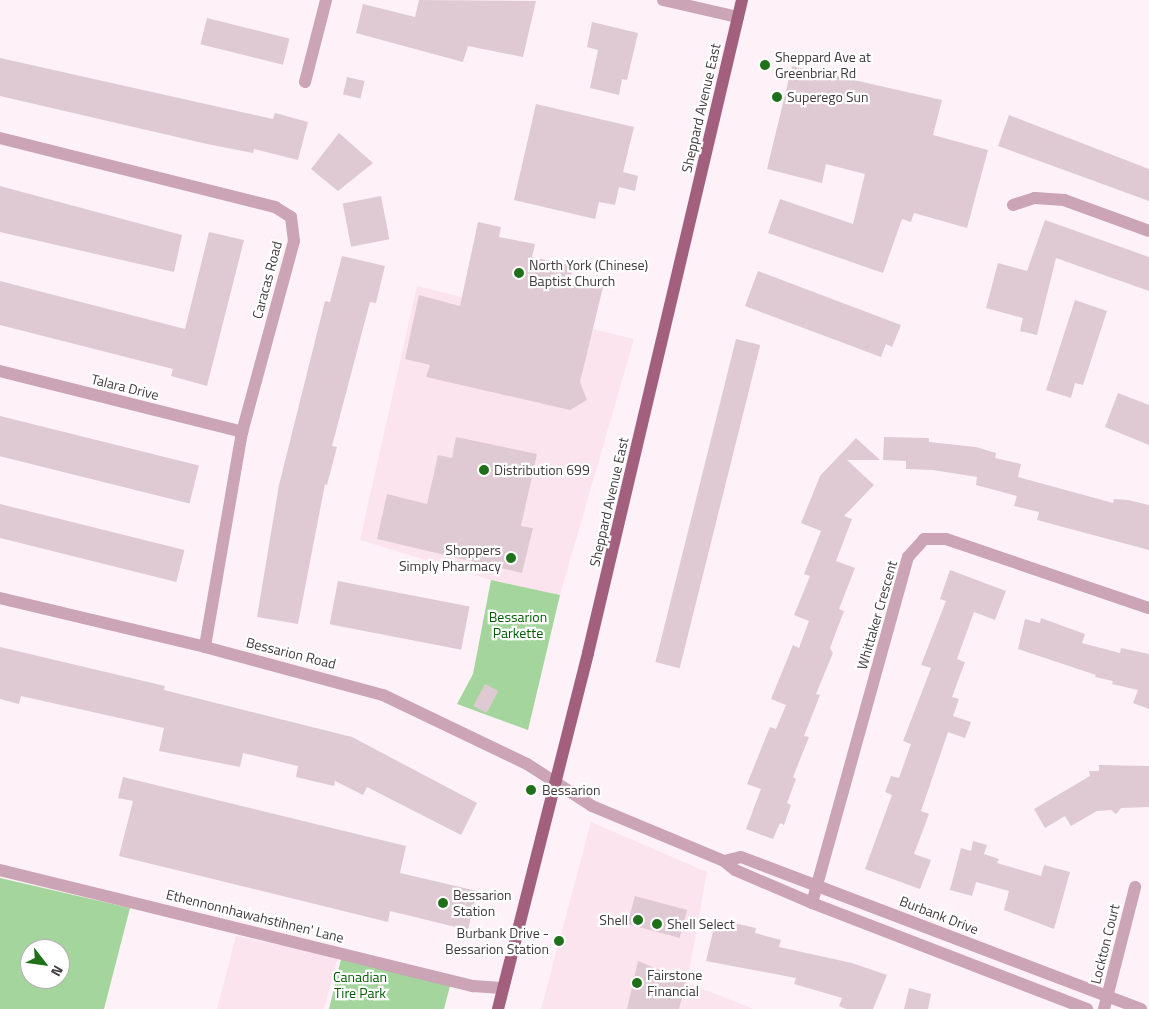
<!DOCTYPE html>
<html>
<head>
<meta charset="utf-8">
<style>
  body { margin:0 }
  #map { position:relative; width:1149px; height:1009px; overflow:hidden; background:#fef1f7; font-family:"Titillium Web",sans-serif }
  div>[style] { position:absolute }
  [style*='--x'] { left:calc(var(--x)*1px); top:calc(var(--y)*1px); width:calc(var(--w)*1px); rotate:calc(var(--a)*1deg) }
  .built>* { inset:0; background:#fce4ee }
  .green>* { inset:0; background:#a3d59d }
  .building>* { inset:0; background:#dfcad3; transform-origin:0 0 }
  .minor>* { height:12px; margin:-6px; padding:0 6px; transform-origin:6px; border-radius:6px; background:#cba4b5 }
  .major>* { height:12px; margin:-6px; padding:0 6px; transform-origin:6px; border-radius:6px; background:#a25f7e }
  .dots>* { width:14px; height:14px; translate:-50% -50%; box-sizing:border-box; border:2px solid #fff; border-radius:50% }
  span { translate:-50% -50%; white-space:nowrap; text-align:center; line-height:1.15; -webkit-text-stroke:4.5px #fff; paint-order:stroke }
  .poi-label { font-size:14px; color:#423a3d }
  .left { translate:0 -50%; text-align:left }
  .right { translate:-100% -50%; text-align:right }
  .street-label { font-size:14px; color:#423a3d }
  .park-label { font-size:14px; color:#015e00 }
  .north { position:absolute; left:20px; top:939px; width:50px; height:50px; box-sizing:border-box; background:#fff; border:1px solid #b3b0b1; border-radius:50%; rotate:120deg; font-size:14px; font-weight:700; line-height:20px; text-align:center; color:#423a3d }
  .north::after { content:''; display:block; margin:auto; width:18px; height:22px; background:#1f7119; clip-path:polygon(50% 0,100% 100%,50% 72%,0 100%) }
</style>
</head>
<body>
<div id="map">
  <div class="built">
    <i style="clip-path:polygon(417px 286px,634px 339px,560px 595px,491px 580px,360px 540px)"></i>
    <i style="clip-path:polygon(591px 822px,707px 872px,687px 983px,754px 1009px,541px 1009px)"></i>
    <i style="clip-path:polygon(236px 936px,338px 957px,324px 1009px,217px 1009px)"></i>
  </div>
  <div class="green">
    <i style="clip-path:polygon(491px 580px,560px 595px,528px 730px,457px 704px,473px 674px)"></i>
    <i style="clip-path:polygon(evenodd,0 878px,130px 908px,104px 1009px,0 1009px,0 878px,30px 949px,60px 949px,60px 979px,30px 979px,30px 949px)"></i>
    <i style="clip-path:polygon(342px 955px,451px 982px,444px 1009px,329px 1009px)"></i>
  </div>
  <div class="building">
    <i style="clip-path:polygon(419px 0,536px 1px,523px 57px,468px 46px,463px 62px,356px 33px,363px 4px,415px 17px)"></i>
    <i style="left:207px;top:18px;width:85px;height:27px;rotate:14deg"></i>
    <i style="clip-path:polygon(592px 22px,638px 33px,627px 80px,622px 79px,619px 95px,590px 88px,598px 50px,587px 47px)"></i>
    <i style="clip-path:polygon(0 58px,273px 119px,275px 113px,308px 122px,298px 160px,254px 149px,253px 153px,207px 144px,0 96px)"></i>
    <i style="clip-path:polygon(792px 66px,942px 100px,933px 135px,988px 150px,967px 228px,914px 213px,911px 222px,902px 219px,883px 273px,768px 233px,780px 199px,853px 224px,865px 174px,826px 164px,822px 183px,767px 169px)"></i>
    <i style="left:347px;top:77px;width:18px;height:18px;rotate:13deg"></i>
    <i style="clip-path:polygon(536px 104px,634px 127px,623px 172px,638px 176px,635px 191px,619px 187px,615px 205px,599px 202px,595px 219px,514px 200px)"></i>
    <i style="clip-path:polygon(1009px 115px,1149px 169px,1149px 201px,998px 146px)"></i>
    <i style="clip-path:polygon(339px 133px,373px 163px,338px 191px,311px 169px)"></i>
    <i style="clip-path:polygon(0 186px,182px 235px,174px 272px,0 232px)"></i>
    <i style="left:381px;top:196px;width:44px;height:39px;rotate:79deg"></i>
    <i style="clip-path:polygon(1045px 220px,1149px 257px,1149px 291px,1056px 258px,1037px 335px,1020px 331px,1023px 318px,986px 308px,998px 263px,1027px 271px)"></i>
    <i style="clip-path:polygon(478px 222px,501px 227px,499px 237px,535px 244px,532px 257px,573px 266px,570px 280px,603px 287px,580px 382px,587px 400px,570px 410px,426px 377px,430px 365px,405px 359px,419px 295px,460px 306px)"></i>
    <i style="clip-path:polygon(209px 232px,244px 240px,207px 386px,171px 376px,173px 369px,0 325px,0 281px,185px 329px)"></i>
    <i style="clip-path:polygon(342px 256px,385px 266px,376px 303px,370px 302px,332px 446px,337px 447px,327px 485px,325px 484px,298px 624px,257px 617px,279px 485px,325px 301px,330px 302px)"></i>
    <i style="clip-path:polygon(758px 271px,901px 325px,892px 347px,886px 344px,881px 357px,745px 306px)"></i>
    <i style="clip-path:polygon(1075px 300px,1107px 311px,1083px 385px,1075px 383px,1071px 398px,1046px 390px)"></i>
    <i style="left:736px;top:339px;width:25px;height:333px;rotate:14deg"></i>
    <i style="clip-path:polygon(1118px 393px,1149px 405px,1149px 445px,1105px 427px)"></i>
    <i style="left:0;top:416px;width:205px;height:39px;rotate:14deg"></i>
    <i style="clip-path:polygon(456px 437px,537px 454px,521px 526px,533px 528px,522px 573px,377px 539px,387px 494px,427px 504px,438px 455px,452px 458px)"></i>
    <i style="clip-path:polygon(884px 437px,929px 438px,929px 442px,976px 447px,996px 453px,995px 458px,1021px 464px,1018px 477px,1113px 503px,1114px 499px,1128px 500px,1149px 505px,1149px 550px,1037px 520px,1039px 512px,1014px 506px,1017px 496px,976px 485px,977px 477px,933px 470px,906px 469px,906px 461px,883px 460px)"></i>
    <i style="clip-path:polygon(856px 438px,880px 460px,847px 460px,874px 485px,844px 516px,852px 519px,836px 561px,855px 568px,839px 609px,844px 611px,830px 648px,833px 653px,816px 694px,820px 695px,804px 736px,809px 737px,793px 777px,796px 779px,787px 803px,791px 805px,784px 825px,780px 823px,773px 839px,746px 829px,761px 789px,747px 784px,770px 727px,776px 729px,786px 705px,771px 699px,793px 645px,799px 648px,809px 621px,794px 615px,810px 576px,804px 574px,821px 531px,801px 523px,820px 476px)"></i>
    <i style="left:0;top:504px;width:190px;height:33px;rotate:14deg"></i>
    <i style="clip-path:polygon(950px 570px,1006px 591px,995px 620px,974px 612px,957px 659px,965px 662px,952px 697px,959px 699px,953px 716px,971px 722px,965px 738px,948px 732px,921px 811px,929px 814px,914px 854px,931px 860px,920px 889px,865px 869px,892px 795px,885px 792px,891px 776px,899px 778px,911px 744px,903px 741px,931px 668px,921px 665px,946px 601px,940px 599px)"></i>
    <i style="left:338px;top:581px;width:134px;height:44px;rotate:11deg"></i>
    <i style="clip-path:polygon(1041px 618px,1085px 634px,1082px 643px,1120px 653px,1121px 648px,1149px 654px,1149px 709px,1133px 703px,1138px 690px,1112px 684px,1113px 681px,1095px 677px,1096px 675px,1018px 649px,1025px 619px,1040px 623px)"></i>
    <i style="clip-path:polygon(0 647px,165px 686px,164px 690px,352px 737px,477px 803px,461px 835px,367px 787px,363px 795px,335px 781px,334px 786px,296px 777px,298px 766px,243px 753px,240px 767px,159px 751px,164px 728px,21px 696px,19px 704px,0 699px)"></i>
    <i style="left:485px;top:684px;width:15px;height:25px;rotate:28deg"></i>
    <i style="clip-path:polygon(1099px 765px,1149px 766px,1149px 807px,1121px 808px,1116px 814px,1111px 810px,1097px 811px,1071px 826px,1065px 816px,1045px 828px,1034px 809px,1090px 776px,1089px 771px,1099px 771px)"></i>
    <i style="clip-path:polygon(123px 777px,406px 846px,400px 873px,477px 891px,468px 930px,390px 911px,388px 922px,119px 856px,133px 801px,118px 798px)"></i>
    <i style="clip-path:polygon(973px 841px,987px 845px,984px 854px,999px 859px,997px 863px,1041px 876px,1044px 865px,1070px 872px,1054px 929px,1004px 910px,1009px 891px,976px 882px,972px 896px,950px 890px,961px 848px,971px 851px)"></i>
    <i style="left:635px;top:896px;width:54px;height:29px;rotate:15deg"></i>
    <i style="clip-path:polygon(716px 919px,756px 928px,755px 933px,781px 940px,779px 947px,852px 963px,887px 975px,873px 1009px,846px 1009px,839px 1006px,842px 998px,794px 984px,796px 978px,706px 961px)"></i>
    <i style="clip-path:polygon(638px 961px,686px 981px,679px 1009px,627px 1009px)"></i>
    <i style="clip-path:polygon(909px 988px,931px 994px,928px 1009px,904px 1009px)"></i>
  </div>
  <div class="minor">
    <i style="--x:663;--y:0;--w:77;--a:12.8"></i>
    <i style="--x:305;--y:82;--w:85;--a:-75.6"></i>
    <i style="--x:0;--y:138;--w:284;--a:14.1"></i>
    <i style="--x:275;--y:207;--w:19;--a:32"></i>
    <i style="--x:291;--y:217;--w:24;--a:83"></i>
    <i style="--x:294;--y:241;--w:198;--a:105.2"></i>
    <i style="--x:242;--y:432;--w:218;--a:99.8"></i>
    <i style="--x:1013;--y:205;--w:23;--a:-18"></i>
    <i style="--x:1035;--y:198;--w:29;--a:4"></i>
    <i style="--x:1064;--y:200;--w:90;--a:20"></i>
    <i style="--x:0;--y:371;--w:250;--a:14.1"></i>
    <i style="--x:0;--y:598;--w:211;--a:13.4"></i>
    <i style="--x:205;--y:647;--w:184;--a:15.1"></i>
    <i style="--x:383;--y:695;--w:160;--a:25.6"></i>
    <i style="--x:527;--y:764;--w:77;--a:32.9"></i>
    <i style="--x:592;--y:806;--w:143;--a:22.6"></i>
    <i style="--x:724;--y:861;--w:14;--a:39"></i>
    <i style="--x:735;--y:870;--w:84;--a:23.2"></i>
    <i style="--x:812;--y:903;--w:295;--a:21.1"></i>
    <i style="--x:724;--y:861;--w:17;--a:-13"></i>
    <i style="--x:741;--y:857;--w:428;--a:20.8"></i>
    <i style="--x:0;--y:870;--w:487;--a:13.8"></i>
    <i style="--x:473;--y:986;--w:29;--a:4"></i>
    <i style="--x:812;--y:903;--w:359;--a:-74.5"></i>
    <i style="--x:908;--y:557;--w:24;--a:-48"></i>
    <i style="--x:924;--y:539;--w:22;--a:0"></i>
    <i style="--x:946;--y:539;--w:214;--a:18.8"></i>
    <i style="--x:1104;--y:1009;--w:126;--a:-75.7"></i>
  </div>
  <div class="major">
    <i style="--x:498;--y:1009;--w:367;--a:-75.8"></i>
    <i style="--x:588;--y:653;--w:671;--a:-76.73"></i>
  </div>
  <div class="dots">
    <i style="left:765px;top:65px;background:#1f7119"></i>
    <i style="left:777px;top:97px;background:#1f7119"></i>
    <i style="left:519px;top:273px;background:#1f7119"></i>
    <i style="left:484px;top:470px;background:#1f7119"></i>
    <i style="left:511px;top:558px;background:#1f7119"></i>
    <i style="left:531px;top:790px;background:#1f7119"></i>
    <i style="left:443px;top:903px;background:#1f7119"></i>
    <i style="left:638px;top:920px;background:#1f7119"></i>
    <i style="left:657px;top:924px;background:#1f7119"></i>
    <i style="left:559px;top:941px;background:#1f7119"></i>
    <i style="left:637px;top:983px;background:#1f7119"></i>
  </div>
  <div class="poi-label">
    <span class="left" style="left:775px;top:65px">Sheppard Ave at<br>Greenbriar Rd</span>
    <span class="left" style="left:787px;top:97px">Superego Sun</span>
    <span class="left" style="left:529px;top:273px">North York (Chinese)<br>Baptist Church</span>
    <span class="left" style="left:494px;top:470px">Distribution 699</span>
    <span class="right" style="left:501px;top:558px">Shoppers<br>Simply Pharmacy</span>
    <span class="left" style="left:542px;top:790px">Bessarion</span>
    <span class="left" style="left:453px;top:903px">Bessarion<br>Station</span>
    <span class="right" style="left:628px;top:920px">Shell</span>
    <span class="left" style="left:667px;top:924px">Shell Select</span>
    <span class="right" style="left:549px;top:941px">Burbank Drive -<br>Bessarion Station</span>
    <span class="left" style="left:647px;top:983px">Fairstone<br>Financial</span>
  </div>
  <div class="street-label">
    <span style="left:701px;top:108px;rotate:-77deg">Sheppard Avenue East</span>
    <span style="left:267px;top:280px;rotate:-75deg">Caracas Road</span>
    <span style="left:125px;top:387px;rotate:14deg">Talara Drive</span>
    <span style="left:609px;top:502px;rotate:-77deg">Sheppard Avenue East</span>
    <span style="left:877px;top:615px;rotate:-74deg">Whittaker Crescent</span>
    <span style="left:291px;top:653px;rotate:14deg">Bessarion Road</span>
    <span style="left:939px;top:915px;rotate:21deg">Burbank Drive</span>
    <span style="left:255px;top:916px;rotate:14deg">Ethennonnhawahstihnen' Lane</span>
    <span style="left:1105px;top:944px;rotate:-76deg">Lockton Court</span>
  </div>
  <div class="park-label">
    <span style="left:518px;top:625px">Bessarion<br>Parkette</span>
    <span style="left:360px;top:985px">Canadian<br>Tire Park</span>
  </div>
  <div class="north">N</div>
</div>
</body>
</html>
